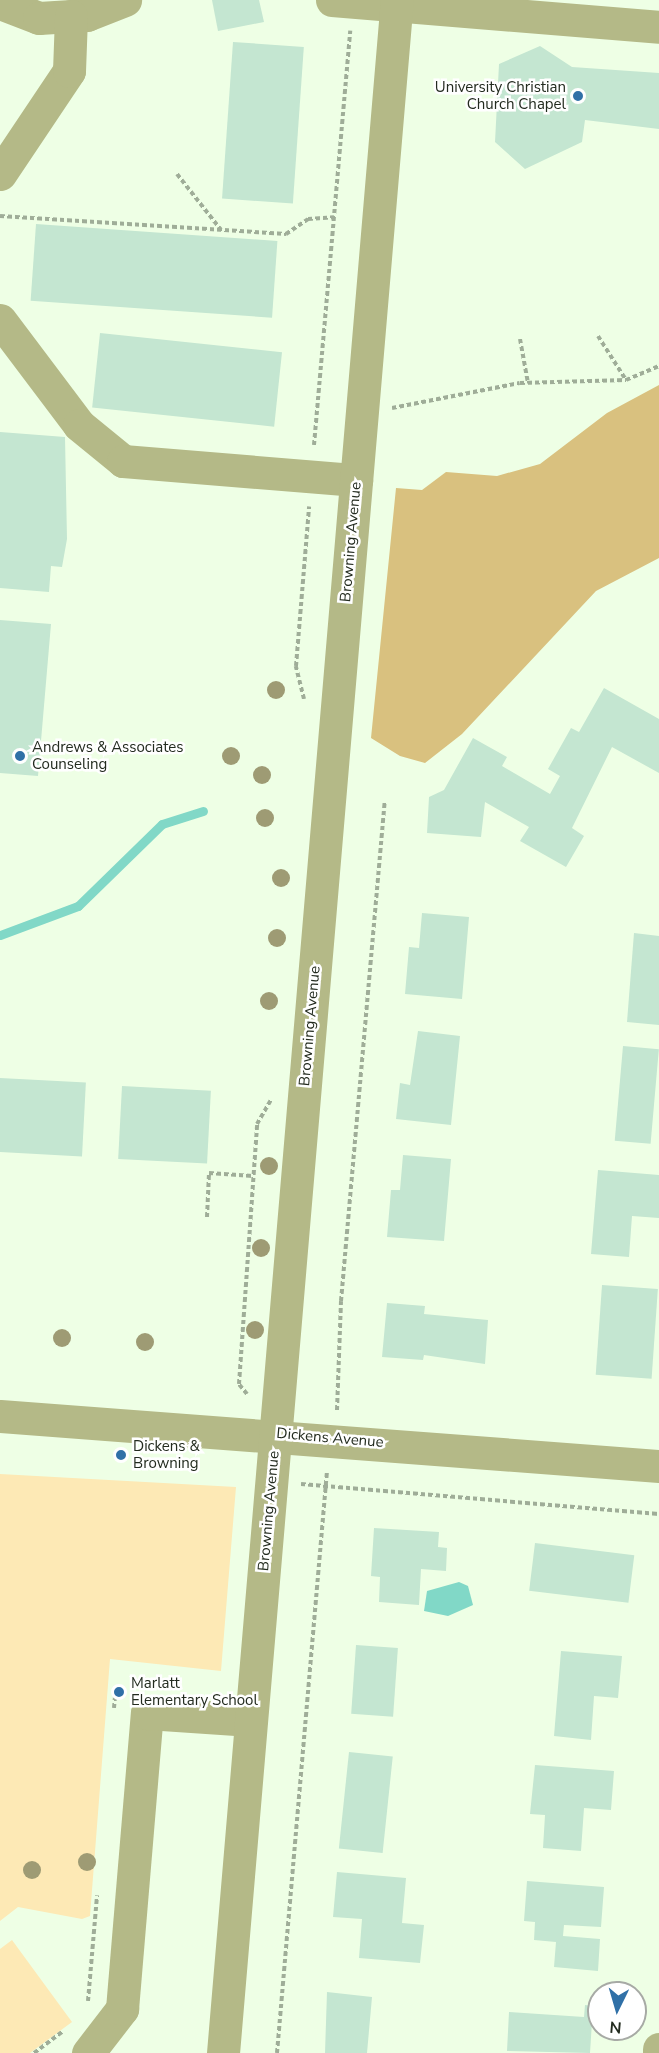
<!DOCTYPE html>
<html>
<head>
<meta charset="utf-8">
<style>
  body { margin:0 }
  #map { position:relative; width:659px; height:2053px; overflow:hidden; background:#eeffe5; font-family:"Nunito Sans",sans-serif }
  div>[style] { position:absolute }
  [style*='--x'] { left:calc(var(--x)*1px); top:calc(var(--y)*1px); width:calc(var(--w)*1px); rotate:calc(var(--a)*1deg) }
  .green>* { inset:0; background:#fde9b5 }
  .forest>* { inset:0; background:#d9c17f }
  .water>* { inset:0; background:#81d8c7 }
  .stream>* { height:9px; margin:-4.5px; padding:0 4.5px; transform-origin:4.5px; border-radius:4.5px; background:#81d8c7 }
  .building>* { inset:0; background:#c4e6d1; transform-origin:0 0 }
  .path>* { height:4px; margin-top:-2px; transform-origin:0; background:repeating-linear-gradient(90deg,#9fad98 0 4.5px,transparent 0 7.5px) }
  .minor>* { height:33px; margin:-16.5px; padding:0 16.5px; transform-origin:16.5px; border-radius:16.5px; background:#b4b987 }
  .trees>* { width:18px; height:18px; margin:-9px; border-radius:50%; background:#9e9b74 }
  .dots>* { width:16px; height:16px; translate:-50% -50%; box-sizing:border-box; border:3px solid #fff; border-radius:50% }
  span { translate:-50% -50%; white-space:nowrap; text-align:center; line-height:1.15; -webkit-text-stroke:5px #fff; paint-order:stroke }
  .poi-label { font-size:15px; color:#232b1f }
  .right { translate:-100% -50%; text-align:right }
  .left { translate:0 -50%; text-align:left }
  .street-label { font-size:15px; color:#232b1f }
  .north { position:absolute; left:587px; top:1981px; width:60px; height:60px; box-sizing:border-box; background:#fff; border:2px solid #a7aaa5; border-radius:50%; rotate:185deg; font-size:16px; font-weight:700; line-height:24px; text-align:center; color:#232b1f }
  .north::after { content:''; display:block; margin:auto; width:21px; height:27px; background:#3070a7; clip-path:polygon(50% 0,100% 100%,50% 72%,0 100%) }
</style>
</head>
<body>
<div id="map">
  <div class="green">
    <i style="clip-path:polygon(0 1474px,236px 1487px,221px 1671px,110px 1659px,90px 1916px,82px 1919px,18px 1907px,0 1921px)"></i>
    <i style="clip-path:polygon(12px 1940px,72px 2022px,30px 2053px,0 2053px,0 1949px)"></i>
  </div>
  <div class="forest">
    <i style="clip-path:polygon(659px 385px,659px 558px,596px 591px,462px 734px,425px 763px,400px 756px,371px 738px,396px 488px,422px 490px,446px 472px,497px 476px,540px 464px,607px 413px)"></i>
  </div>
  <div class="water">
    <i style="clip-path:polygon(459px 1582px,468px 1586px,473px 1605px,448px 1616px,424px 1611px,427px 1591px)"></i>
  </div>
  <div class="stream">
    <i style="--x:0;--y:935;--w:83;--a:-20.4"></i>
    <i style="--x:78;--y:906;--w:117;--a:-44.3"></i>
    <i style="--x:162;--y:824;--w:43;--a:-17.6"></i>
  </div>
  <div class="building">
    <i style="clip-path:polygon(212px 0,259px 0,264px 22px,218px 31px)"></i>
    <i style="left:233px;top:42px;width:71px;height:157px;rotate:4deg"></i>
    <i style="clip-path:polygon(540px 46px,572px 67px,659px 73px,659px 129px,585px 120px,582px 142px,525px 169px,495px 142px,499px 64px)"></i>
    <i style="left:36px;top:224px;width:242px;height:77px;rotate:4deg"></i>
    <i style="left:100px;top:333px;width:183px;height:75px;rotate:6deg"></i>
    <i style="clip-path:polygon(0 432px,65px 437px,67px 539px,62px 567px,51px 566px,49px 592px,0 588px)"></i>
    <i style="clip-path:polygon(0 620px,51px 624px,38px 776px,0 773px)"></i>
    <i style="clip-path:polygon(604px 688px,659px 719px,659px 773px,612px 747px,572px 828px,584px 836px,566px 867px,520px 841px,529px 827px,485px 802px,481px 837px,427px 833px,429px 797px,444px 790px,473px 738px,507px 757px,502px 766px,550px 794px,560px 776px,548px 769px,571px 728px,579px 732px)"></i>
    <i style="clip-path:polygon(422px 913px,469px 917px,462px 999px,405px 994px,409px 947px,419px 948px)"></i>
    <i style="clip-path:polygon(634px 933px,659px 936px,659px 1025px,627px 1022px)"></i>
    <i style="clip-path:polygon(418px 1031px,460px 1036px,451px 1125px,396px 1119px,400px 1083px,410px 1085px)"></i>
    <i style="left:623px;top:1046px;width:36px;height:95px;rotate:5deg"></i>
    <i style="left:0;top:1078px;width:86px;height:74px;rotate:3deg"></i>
    <i style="left:122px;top:1086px;width:89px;height:73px;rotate:3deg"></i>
    <i style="clip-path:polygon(403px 1155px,451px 1159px,444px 1241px,387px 1237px,391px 1190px,400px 1190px)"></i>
    <i style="clip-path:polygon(598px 1170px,659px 1175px,659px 1218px,632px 1216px,629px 1257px,591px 1254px)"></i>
    <i style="left:602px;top:1285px;width:56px;height:90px;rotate:4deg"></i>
    <i style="clip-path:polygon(387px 1303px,425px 1306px,424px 1314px,488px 1320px,485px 1364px,424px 1355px,423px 1360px,382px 1357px)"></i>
    <i style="clip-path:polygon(374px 1528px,439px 1532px,438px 1547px,447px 1548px,446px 1571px,421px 1569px,419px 1605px,379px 1602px,380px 1577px,371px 1576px)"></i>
    <i style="left:535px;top:1543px;width:100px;height:48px;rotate:7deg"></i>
    <i style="left:356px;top:1645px;width:42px;height:69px;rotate:4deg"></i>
    <i style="clip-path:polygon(561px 1651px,622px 1656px,618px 1698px,594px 1696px,591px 1740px,554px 1736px)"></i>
    <i style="left:349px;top:1752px;width:44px;height:97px;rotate:6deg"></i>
    <i style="clip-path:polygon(535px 1765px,614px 1771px,611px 1810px,584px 1808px,581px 1851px,543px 1848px,545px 1815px,530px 1814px)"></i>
    <i style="clip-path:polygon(337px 1872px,406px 1878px,402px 1923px,424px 1925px,420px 1963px,359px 1958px,362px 1919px,333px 1917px)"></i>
    <i style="clip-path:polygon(527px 1881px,604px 1887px,601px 1927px,564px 1925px,563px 1936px,600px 1939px,598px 1971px,554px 1967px,556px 1942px,534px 1940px,535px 1922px,524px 1921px)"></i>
    <i style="clip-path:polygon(327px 1992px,372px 1997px,367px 2053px,325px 2053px)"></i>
    <i style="clip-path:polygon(585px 2005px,593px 2006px,590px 2053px,507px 2051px,509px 2012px,584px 2017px)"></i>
  </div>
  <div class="path">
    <i style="--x:177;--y:174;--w:71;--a:51.8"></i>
    <i style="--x:0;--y:216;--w:287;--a:3.6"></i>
    <i style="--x:286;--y:234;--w:27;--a:-34"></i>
    <i style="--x:308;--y:219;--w:26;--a:-4"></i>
    <i style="--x:598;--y:336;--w:52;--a:57.5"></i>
    <i style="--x:520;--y:339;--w:45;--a:79.7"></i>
    <i style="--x:392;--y:408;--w:130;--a:-11.1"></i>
    <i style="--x:520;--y:383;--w:106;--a:-1.6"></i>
    <i style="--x:626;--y:380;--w:36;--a:-23"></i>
    <i style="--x:314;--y:445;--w:416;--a:-85"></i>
    <i style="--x:304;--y:699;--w:34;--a:-104"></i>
    <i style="--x:296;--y:666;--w:160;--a:-85.3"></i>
    <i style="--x:207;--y:1217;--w:44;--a:-87.4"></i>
    <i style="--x:209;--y:1173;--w:44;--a:3.9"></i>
    <i style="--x:247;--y:1394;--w:13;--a:-129"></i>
    <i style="--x:239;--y:1384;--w:261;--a:-86"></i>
    <i style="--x:257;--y:1124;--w:28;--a:-60"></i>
    <i style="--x:337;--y:1410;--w:109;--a:-87.9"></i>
    <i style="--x:341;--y:1301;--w:500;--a:-85"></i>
    <i style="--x:301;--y:1484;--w:359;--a:4.8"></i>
    <i style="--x:114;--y:1708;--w:11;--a:-85"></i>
    <i style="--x:115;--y:1697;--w:6;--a:0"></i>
    <i style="--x:88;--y:2001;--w:106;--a:-85.1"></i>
    <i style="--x:34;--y:2053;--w:36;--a:-37"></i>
    <i style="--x:277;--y:2053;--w:584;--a:-85.09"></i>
  </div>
  <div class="minor">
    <i style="--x:332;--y:0;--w:328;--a:4.7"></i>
    <i style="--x:0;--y:3;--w:42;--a:21"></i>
    <i style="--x:39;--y:18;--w:48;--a:-3.6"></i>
    <i style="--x:87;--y:15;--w:41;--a:-21.5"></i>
    <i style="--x:0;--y:174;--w:124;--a:-56.2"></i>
    <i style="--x:69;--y:71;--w:55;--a:-87.9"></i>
    <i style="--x:0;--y:320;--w:131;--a:53"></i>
    <i style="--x:79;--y:425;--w:57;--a:39.3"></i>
    <i style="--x:123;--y:461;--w:234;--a:4.7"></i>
    <i style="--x:0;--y:1416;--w:661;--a:4.34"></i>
    <i style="--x:88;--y:2053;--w:56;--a:-52.3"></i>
    <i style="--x:122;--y:2009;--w:297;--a:-85.2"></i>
    <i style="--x:147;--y:1713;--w:104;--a:3.9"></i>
    <i style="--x:223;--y:2053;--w:2060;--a:-85.16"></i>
    <i style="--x:659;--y:2053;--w:4;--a:-90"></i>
  </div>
  <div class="trees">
    <i style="left:276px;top:690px"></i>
    <i style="left:231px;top:756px"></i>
    <i style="left:262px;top:775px"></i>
    <i style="left:265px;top:818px"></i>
    <i style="left:281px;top:878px"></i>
    <i style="left:277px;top:938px"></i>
    <i style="left:269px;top:1001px"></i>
    <i style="left:269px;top:1166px"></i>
    <i style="left:261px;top:1248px"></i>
    <i style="left:255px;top:1330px"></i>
    <i style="left:62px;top:1338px"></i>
    <i style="left:145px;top:1342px"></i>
    <i style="left:87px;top:1862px"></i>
    <i style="left:32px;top:1870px"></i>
  </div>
  <div class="dots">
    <i style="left:578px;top:96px;background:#3070a7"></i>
    <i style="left:20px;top:756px;background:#3070a7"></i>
    <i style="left:121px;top:1455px;background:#3070a7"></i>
    <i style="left:119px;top:1692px;background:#3070a7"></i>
  </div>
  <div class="poi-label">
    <span class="right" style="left:566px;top:96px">University Christian<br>Church Chapel</span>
    <span class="left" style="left:32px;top:756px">Andrews &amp; Associates<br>Counseling</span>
    <span class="left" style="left:133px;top:1455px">Dickens &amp;<br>Browning</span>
    <span class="left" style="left:131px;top:1692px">Marlatt<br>Elementary School</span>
  </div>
  <div class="street-label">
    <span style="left:351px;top:542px;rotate:-85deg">Browning Avenue</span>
    <span style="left:310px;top:1026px;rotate:-85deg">Browning Avenue</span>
    <span style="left:330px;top:1438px;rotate:5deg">Dickens Avenue</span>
    <span style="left:269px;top:1511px;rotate:-85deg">Browning Avenue</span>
  </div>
  <div class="north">N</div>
</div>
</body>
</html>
